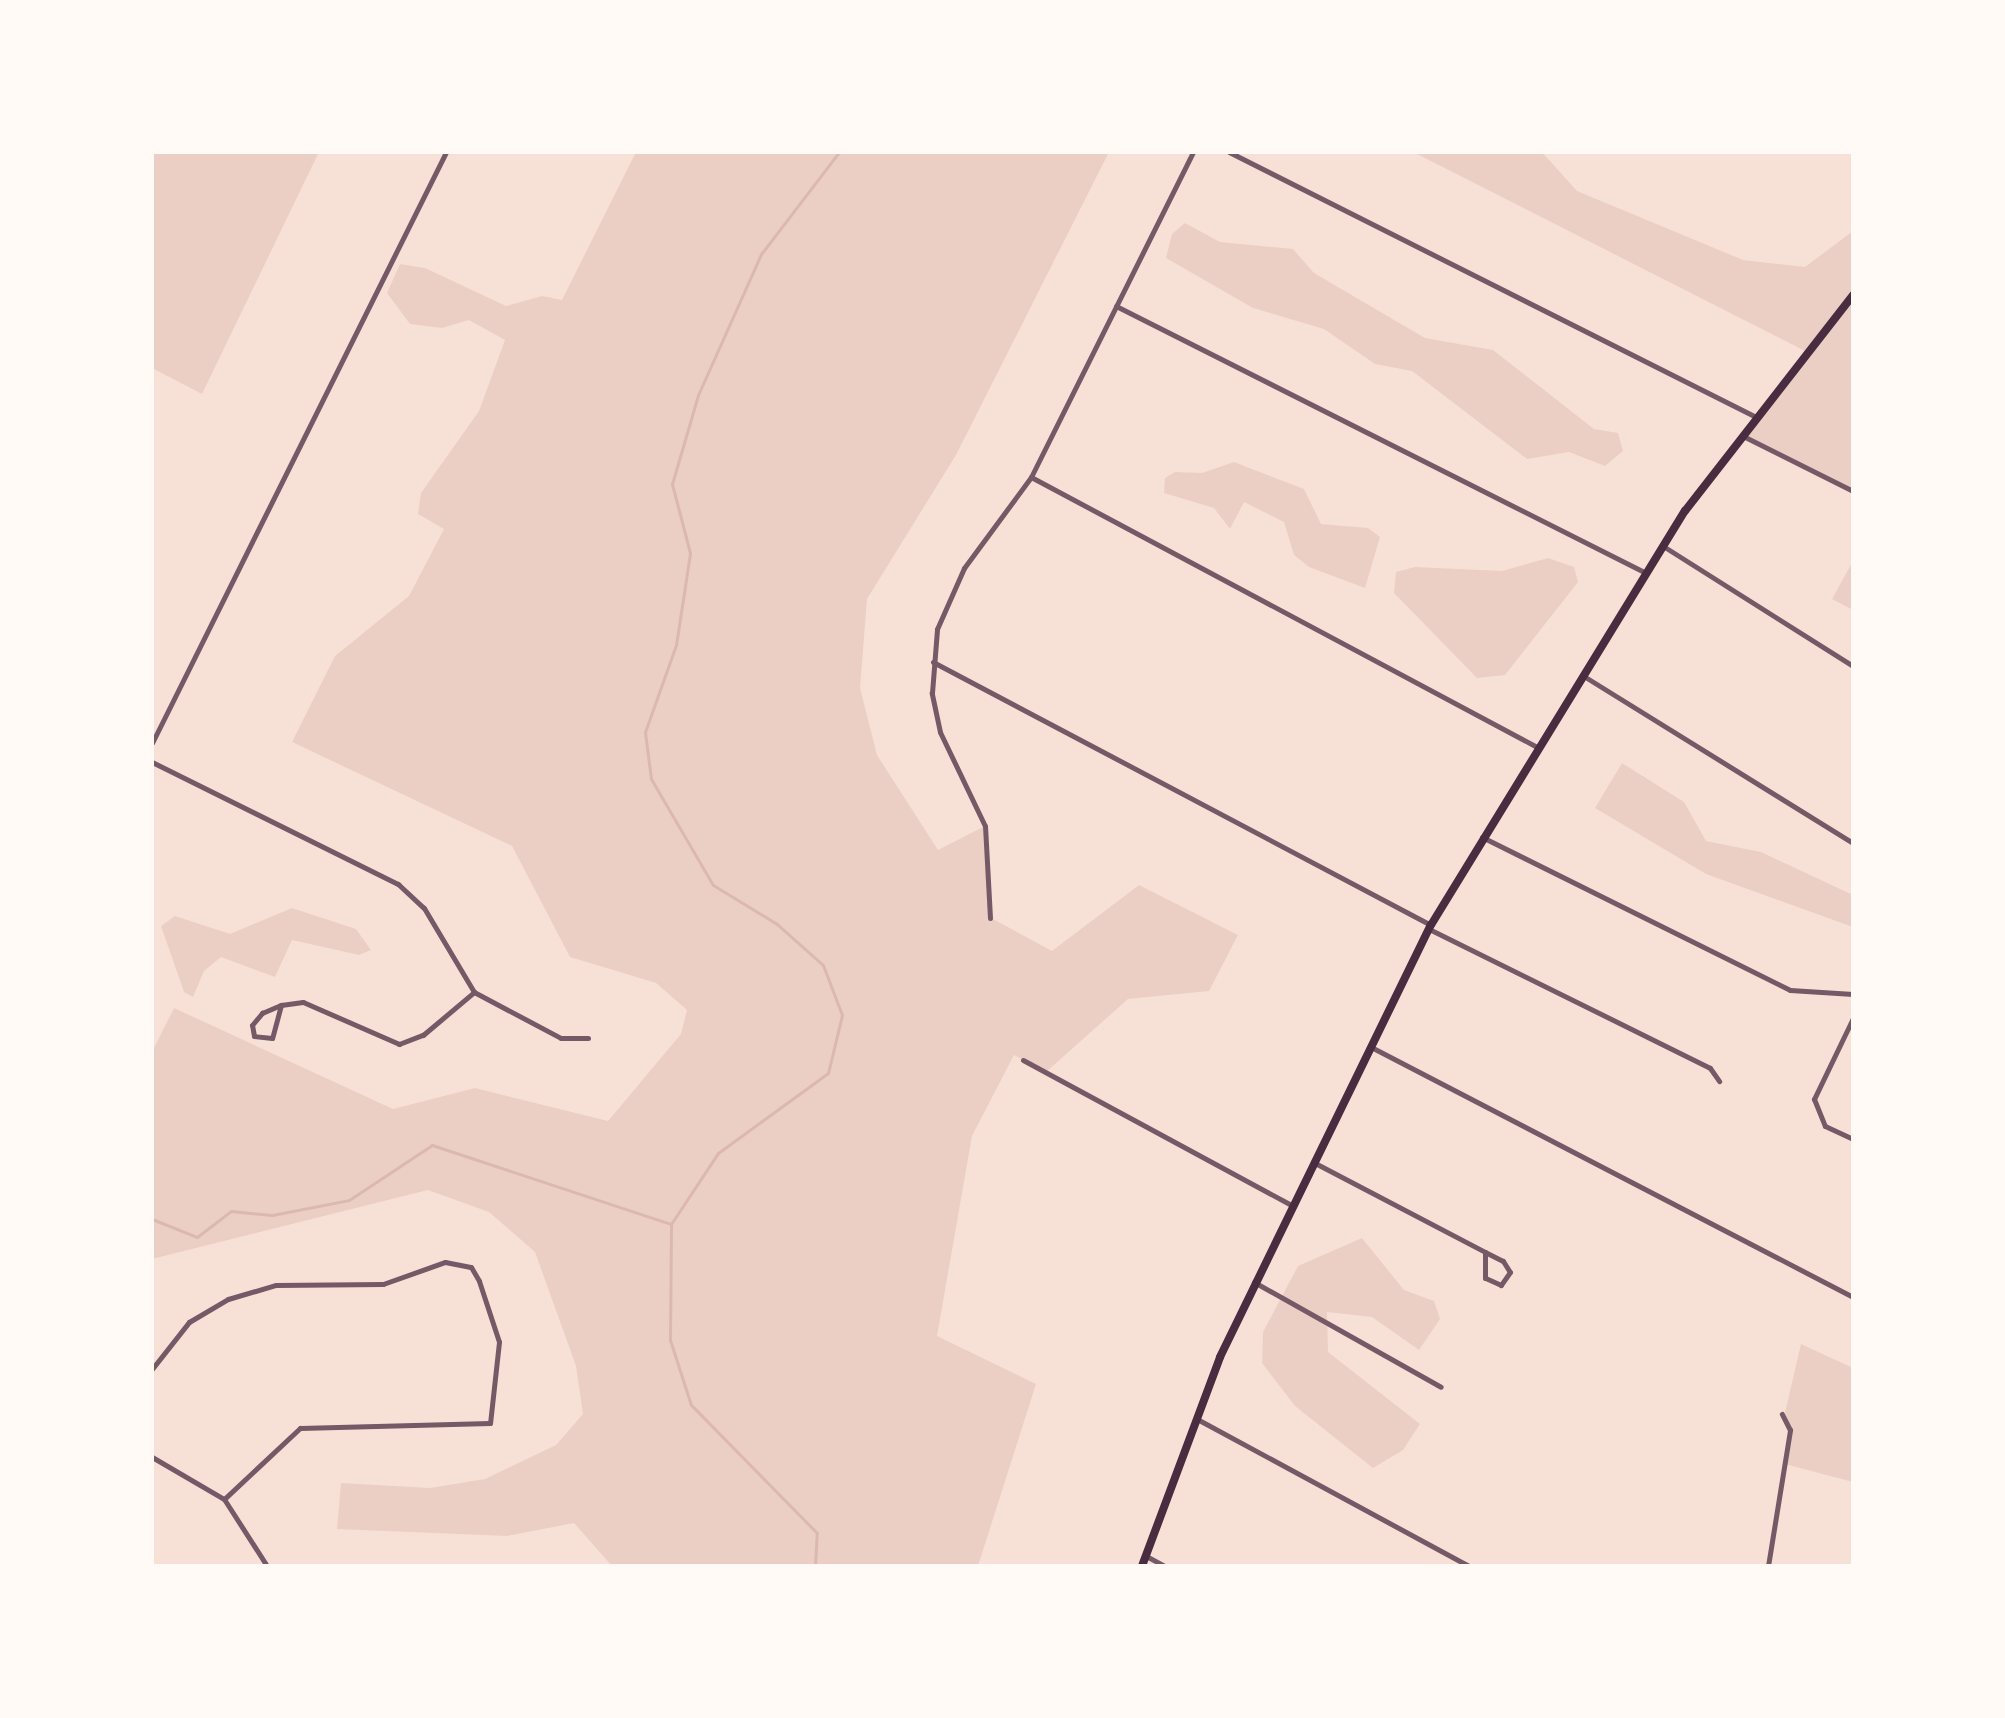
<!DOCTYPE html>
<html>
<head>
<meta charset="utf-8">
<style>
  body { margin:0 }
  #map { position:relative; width:2005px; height:1718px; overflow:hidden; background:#f7e1d7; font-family:"Noto Serif",serif }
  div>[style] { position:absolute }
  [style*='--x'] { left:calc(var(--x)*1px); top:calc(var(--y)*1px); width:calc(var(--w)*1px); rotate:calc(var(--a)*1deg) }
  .green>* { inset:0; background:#ebcfc5 }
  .stream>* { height:3px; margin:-1.5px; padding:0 1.5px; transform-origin:1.5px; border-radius:1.5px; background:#dcb8b0 }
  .minor>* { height:5px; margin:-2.5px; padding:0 2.5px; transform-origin:2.5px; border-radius:2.5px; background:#755966 }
  .primary>* { height:8px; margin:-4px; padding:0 4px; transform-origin:4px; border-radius:4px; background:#4a2c40 }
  span { translate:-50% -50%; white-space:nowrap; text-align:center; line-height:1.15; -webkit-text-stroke:8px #fffaf5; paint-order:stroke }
  .frame { position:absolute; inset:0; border:154px solid #fffaf5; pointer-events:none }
</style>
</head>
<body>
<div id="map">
  <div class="green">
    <i style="clip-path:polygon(152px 152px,319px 152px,202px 394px,152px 368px)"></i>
    <i style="clip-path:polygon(636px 152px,1109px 152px,956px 455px,867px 599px,860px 688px,877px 755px,938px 850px,985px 826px,991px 918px,1052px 951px,1139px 885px,1238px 935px,1209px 991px,1128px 999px,1046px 1072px,1014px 1055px,972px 1136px,937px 1336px,1036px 1384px,978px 1566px,612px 1566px,574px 1523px,507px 1536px,337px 1529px,341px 1483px,430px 1488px,485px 1479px,556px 1445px,583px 1414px,576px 1366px,535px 1252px,489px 1212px,428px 1190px,152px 1259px,152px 1052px,174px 1008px,393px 1109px,475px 1088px,608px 1121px,681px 1034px,687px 1010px,656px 983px,570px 957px,512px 846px,292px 742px,335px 656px,409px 596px,444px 529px,418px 514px,421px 493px,479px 411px,505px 340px,469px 320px,442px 328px,410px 324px,387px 293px,400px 264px,425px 268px,506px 306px,542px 296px,562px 300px)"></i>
    <i style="clip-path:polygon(1413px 152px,1542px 152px,1577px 191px,1743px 260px,1805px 267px,1853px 231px,1853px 491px,1741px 435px,1807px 352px)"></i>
    <i style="clip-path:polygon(1185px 223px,1220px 242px,1293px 249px,1314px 273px,1425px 338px,1493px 350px,1594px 429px,1618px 433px,1623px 451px,1605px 466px,1569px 452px,1527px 459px,1412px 371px,1375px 364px,1324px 329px,1253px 308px,1166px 258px,1172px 234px)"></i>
    <i style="clip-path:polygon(1234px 462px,1304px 489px,1321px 524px,1368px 528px,1380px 537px,1365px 588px,1309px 567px,1294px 555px,1284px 522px,1244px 502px,1230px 529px,1214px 508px,1164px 493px,1165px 478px,1175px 472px,1202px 473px)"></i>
    <i style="clip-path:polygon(1548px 558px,1574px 567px,1578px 582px,1505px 675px,1477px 678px,1394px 593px,1396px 572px,1415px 567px,1502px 571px)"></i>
    <i style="clip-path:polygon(1853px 561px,1853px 610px,1832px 599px)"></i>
    <i style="clip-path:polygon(1622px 763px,1684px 802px,1706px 841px,1761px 852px,1853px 895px,1853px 927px,1706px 874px,1595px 808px)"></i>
    <i style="clip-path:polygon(292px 908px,356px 929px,371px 950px,359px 955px,292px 940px,275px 977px,221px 957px,204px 971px,193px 997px,184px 992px,161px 926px,175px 916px,230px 934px)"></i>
    <i style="clip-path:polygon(1362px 1238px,1404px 1290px,1434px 1301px,1440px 1319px,1419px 1350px,1372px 1317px,1327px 1312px,1328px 1352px,1420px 1424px,1403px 1450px,1373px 1468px,1295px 1406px,1262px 1363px,1263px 1332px,1298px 1266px)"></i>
    <i style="clip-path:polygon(1801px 1344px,1853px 1368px,1853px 1482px,1785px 1464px,1790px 1430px,1784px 1417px)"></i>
  </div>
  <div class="stream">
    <i style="--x:152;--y:1219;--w:48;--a:21.8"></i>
    <i style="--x:197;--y:1237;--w:43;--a:-37.4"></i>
    <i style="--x:231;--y:1211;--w:41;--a:5.6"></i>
    <i style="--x:272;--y:1215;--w:78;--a:-11"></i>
    <i style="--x:349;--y:1200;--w:100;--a:-33.5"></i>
    <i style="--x:432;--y:1145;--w:252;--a:18.3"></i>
    <i style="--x:815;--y:1566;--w:33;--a:-87"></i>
    <i style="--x:817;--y:1533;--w:180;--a:-134.5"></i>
    <i style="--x:691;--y:1405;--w:68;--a:-107.9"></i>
    <i style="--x:670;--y:1340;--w:116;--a:-89.5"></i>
    <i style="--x:671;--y:1224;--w:85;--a:-56.5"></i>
    <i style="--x:718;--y:1153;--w:136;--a:-36"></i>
    <i style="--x:828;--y:1073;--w:60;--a:-76.4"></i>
    <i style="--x:842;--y:1015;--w:53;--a:-110.8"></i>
    <i style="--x:823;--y:965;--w:62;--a:-138.3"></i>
    <i style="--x:777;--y:924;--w:75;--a:-148.6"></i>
    <i style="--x:713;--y:885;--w:123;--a:-120.3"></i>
    <i style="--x:651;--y:779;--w:47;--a:-97.3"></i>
    <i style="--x:645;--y:732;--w:92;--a:-70.4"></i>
    <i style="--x:676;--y:645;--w:93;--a:-81.3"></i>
    <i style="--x:690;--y:553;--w:71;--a:-104.6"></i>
    <i style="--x:672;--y:484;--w:93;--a:-73.7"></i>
    <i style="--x:698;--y:395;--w:154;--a:-65.9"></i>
    <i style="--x:761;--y:254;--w:128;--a:-52.6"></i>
  </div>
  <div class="minor">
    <i style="--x:1229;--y:152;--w:590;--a:26.7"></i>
    <i style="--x:1116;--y:306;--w:593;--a:26.74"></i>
    <i style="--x:1743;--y:436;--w:123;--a:26.6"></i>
    <i style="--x:1031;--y:477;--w:574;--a:28.08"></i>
    <i style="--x:1663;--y:546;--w:225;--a:32.3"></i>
    <i style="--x:933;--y:662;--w:563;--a:27.84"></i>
    <i style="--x:1582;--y:675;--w:319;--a:31.8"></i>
    <i style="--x:152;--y:743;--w:660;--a:-63.55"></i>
    <i style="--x:152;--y:762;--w:275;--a:26.4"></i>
    <i style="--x:398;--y:884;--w:35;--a:43"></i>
    <i style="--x:424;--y:908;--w:98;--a:59.2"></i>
    <i style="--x:474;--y:992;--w:98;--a:27.9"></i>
    <i style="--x:561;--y:1038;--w:27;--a:0"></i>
    <i style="--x:1482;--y:837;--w:344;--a:26.4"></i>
    <i style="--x:1790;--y:990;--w:63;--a:3.6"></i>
    <i style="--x:990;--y:918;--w:92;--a:-93.1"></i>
    <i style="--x:985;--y:826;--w:104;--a:-115.6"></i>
    <i style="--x:940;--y:732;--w:40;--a:-102"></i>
    <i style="--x:932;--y:693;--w:64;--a:-85.5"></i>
    <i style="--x:937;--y:629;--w:67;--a:-66.1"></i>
    <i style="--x:964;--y:568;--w:113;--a:-53.6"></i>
    <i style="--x:1031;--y:477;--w:363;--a:-63.5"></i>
    <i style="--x:1429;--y:929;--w:313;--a:26.3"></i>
    <i style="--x:1710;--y:1068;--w:16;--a:55"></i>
    <i style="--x:281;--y:1005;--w:34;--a:105"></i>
    <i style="--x:272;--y:1038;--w:18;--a:-174"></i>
    <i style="--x:254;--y:1036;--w:11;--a:-100"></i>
    <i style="--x:252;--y:1025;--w:16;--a:-50"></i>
    <i style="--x:262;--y:1013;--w:21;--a:-23"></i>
    <i style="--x:281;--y:1005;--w:22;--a:-8"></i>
    <i style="--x:303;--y:1002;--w:105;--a:23.6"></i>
    <i style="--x:399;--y:1044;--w:26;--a:-21"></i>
    <i style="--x:423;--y:1035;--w:67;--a:-40.1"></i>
    <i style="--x:1853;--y:1018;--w:90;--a:115.7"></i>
    <i style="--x:1814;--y:1099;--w:29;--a:68"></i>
    <i style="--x:1825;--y:1126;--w:31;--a:25"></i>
    <i style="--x:1371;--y:1047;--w:543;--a:27.41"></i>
    <i style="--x:1023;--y:1060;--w:305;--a:28.4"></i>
    <i style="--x:1313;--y:1162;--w:194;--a:27.6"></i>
    <i style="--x:1485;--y:1252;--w:20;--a:27"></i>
    <i style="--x:1503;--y:1261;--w:13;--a:58"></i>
    <i style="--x:1510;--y:1272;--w:16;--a:125"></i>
    <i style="--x:1501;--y:1285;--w:17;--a:-156"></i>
    <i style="--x:1485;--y:1278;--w:26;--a:-90"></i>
    <i style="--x:1254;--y:1282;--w:214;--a:29.3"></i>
    <i style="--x:152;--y:1369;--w:60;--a:-51.8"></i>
    <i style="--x:189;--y:1322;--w:45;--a:-30.5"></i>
    <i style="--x:228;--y:1299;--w:50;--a:-16.3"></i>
    <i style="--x:276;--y:1285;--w:107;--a:-0.5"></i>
    <i style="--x:383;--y:1284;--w:66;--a:-19.5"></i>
    <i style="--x:445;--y:1262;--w:26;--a:11"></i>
    <i style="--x:471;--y:1267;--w:16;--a:60"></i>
    <i style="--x:479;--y:1281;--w:64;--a:71.8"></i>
    <i style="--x:499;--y:1342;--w:81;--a:96.3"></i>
    <i style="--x:490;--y:1423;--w:190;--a:178.5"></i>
    <i style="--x:300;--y:1428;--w:104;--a:136.9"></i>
    <i style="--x:1197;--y:1419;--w:309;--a:28.4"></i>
    <i style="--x:152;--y:1457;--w:83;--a:30.3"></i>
    <i style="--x:224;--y:1499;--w:80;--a:57.3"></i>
    <i style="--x:1146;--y:1556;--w:21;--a:28"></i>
    <i style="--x:1768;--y:1566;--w:138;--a:-80.8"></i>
    <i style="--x:1790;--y:1430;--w:18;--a:-117"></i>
  </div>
  <div class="primary">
    <i style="--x:1142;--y:1566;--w:223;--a:-69.5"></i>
    <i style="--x:1220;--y:1357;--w:481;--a:-64"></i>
    <i style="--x:1431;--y:925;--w:486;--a:-58.5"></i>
    <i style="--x:1685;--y:511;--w:274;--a:-52.1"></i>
  </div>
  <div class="frame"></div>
</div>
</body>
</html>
